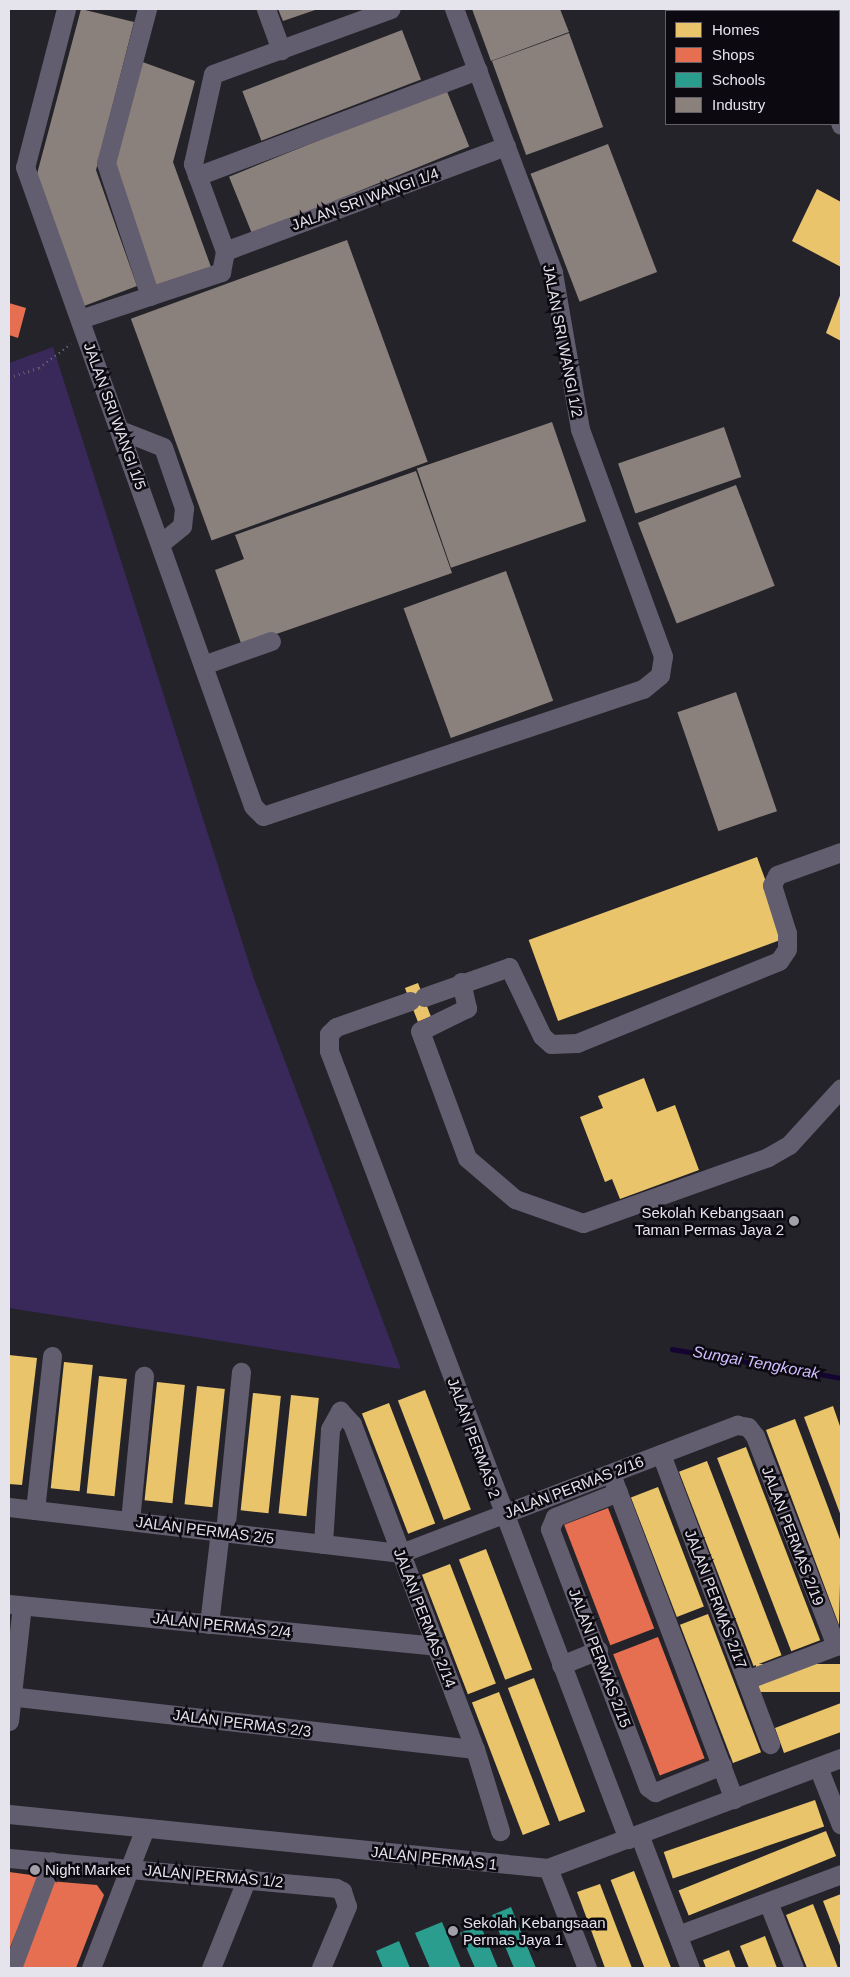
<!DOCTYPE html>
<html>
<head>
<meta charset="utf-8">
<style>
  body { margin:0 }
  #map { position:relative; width:850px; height:1977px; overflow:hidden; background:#24232a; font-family:Helvetica,sans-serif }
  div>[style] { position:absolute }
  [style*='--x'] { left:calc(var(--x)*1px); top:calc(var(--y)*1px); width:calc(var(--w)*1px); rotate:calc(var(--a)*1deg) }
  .green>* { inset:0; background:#39285a }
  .homes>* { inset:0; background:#e9c46a; transform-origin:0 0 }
  .shops>* { inset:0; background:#e76f51; transform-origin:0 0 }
  .schools>* { inset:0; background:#2a9d8f; transform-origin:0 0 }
  .industry>* { inset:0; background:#8a817c; transform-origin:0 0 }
  .stream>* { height:4.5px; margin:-2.25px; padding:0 2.25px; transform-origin:2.25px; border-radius:2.25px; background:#150331 }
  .path>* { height:2.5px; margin-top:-1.25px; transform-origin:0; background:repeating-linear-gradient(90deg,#605e69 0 1px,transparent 0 5px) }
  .minor>* { height:19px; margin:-9.5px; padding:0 9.5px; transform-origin:9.5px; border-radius:9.5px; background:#635e6f }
  .dots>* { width:14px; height:14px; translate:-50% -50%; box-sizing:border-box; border:2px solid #0c0a10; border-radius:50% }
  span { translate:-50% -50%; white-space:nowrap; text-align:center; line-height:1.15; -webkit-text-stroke:5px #0c0a10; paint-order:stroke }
  .street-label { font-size:15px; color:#e5e3ec }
  .poi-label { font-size:15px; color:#e5e3ec }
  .right { translate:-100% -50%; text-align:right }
  .left { translate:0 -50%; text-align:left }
  .water-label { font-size:16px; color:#cdbcfe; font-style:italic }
  .frame { position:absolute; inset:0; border:10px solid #e5e3ec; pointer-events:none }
  .legend { position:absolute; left:665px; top:10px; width:175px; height:115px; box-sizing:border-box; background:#0c0a10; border:1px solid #636168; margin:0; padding:6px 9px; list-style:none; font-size:15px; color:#e5e3ec }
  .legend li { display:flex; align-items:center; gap:10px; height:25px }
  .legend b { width:25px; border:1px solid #636168 }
</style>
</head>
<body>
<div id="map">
  <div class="green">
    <i style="clip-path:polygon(53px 347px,254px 979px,401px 1369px,9px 1308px,9px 363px)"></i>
  </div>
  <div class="homes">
    <i style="clip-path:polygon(817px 189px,841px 202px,841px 267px,792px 241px)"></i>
    <i style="clip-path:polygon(841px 293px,841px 341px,826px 333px)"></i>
    <i style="left:757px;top:857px;width:86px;height:243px;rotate:70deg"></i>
    <i style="left:418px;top:983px;width:36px;height:14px;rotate:69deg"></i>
    <i style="clip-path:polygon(644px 1078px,657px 1112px,675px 1105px,699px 1170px,620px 1199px,612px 1179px,605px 1182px,580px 1117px,603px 1108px,598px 1096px)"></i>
    <i style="clip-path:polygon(9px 1355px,37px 1358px,22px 1485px,9px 1484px)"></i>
    <i style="left:64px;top:1362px;width:29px;height:127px;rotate:6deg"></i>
    <i style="left:99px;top:1376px;width:28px;height:118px;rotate:6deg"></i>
    <i style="left:157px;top:1382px;width:28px;height:119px;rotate:6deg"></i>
    <i style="left:197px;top:1386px;width:28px;height:119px;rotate:6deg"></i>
    <i style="left:425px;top:1390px;width:128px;height:29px;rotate:69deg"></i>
    <i style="left:253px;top:1393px;width:28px;height:118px;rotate:6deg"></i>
    <i style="left:291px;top:1395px;width:28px;height:119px;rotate:6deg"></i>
    <i style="left:389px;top:1403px;width:129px;height:29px;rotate:69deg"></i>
    <i style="clip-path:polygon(833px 1406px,841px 1429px,841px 1516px,804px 1417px)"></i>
    <i style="clip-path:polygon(795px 1419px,841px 1542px,839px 1625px,766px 1430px)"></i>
    <i style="left:746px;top:1447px;width:207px;height:31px;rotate:69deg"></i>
    <i style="left:707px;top:1461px;width:208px;height:30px;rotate:69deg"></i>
    <i style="left:658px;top:1487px;width:128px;height:29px;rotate:69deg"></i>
    <i style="left:486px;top:1549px;width:129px;height:29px;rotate:69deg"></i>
    <i style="left:450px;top:1564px;width:128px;height:30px;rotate:69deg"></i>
    <i style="left:708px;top:1614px;width:148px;height:30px;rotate:69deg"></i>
    <i style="left:841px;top:1664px;width:28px;height:85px;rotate:90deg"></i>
    <i style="left:534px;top:1678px;width:143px;height:28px;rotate:69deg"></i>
    <i style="left:499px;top:1692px;width:142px;height:29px;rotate:69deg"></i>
    <i style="clip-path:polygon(841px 1703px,841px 1732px,784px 1753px,775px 1728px)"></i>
    <i style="left:815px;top:1800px;width:28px;height:160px;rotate:71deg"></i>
    <i style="left:826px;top:1831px;width:27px;height:159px;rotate:68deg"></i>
    <i style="left:634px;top:1871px;width:104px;height:25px;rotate:69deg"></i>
    <i style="clip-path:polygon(600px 1884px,632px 1968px,605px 1968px,577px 1892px)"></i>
    <i style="clip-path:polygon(841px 1894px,841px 1948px,823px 1901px)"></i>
    <i style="clip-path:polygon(813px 1904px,838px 1968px,807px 1968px,786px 1915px)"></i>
    <i style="clip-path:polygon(765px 1936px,777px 1968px,749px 1968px,740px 1946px)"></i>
    <i style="clip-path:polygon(729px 1950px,736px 1968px,706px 1968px,703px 1960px)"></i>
  </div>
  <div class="shops">
    <i style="clip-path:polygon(9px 303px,26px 308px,18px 338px,9px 335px)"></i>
    <i style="left:608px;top:1508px;width:129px;height:47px;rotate:69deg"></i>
    <i style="left:658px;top:1637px;width:130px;height:48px;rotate:69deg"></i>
    <i style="clip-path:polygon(9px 1872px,39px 1876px,9px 1950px)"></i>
    <i style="clip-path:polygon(49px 1881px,97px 1885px,104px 1895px,76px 1968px,16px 1968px)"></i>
  </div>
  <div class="schools">
    <i style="left:726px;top:9px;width:26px;height:2px"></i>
    <i style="clip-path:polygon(511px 1907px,536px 1968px,514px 1968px,492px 1915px)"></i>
    <i style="clip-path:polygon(442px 1922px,461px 1968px,430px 1968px,415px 1933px)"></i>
    <i style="clip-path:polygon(480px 1924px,498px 1968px,475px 1968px,460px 1933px)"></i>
    <i style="clip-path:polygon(399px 1941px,410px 1968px,383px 1968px,376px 1951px)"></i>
  </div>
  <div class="industry">
    <i style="clip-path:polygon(81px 9px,134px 22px,96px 170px,137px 286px,84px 306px,37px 174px)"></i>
    <i style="clip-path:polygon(278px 9px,318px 9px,283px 21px)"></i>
    <i style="clip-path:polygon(472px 9px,560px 9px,569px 32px,491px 61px)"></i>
    <i style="left:402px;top:30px;width:53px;height:171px;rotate:69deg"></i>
    <i style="left:569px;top:33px;width:100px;height:82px;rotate:70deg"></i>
    <i style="clip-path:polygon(137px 60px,195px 81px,173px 162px,211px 267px,156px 287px,112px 162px)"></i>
    <i style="left:446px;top:89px;width:62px;height:234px;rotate:68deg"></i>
    <i style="left:608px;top:144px;width:137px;height:83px;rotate:69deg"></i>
    <i style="left:347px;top:240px;width:236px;height:230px;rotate:70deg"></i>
    <i style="left:552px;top:422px;width:105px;height:143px;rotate:71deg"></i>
    <i style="left:724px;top:427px;width:53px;height:112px;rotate:71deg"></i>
    <i style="clip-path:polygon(416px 471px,452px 573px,242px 646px,215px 570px,244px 559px,235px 535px)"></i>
    <i style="left:736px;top:485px;width:108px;height:105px;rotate:69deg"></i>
    <i style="left:506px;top:571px;width:138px;height:109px;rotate:70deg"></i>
    <i style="left:736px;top:692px;width:126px;height:62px;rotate:71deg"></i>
  </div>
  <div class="stream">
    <i style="--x:672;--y:1349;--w:171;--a:9.7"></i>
  </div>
  <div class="path">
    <i style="--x:9;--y:377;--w:31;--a:-17"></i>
    <i style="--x:39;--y:368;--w:40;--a:-37"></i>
  </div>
  <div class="minor">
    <i style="--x:66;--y:9;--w:163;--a:104.5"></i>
    <i style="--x:25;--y:167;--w:678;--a:70.36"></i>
    <i style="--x:253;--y:806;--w:14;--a:45"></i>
    <i style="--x:263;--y:816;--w:401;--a:-18.5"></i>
    <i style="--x:643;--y:689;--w:22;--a:-39"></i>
    <i style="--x:660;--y:675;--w:19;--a:-81"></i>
    <i style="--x:663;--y:656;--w:242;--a:-110.1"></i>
    <i style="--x:580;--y:429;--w:159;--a:-99.8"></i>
    <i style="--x:553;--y:272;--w:281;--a:-110.6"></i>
    <i style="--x:147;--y:9;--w:159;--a:104.9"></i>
    <i style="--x:106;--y:163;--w:140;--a:71.7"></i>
    <i style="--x:266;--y:9;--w:44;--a:69.9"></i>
    <i style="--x:839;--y:119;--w:6;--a:72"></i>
    <i style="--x:197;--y:176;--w:300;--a:-20.7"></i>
    <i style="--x:225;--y:251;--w:300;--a:-20.5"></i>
    <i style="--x:80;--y:319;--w:149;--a:-18.4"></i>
    <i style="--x:221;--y:272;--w:21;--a:-79"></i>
    <i style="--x:225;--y:251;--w:93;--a:-110.2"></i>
    <i style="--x:193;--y:164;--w:92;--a:-77.5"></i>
    <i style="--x:213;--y:74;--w:189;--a:-20.1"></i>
    <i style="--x:120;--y:430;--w:46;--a:21.6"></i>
    <i style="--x:163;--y:447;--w:65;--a:71"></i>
    <i style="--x:184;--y:508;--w:18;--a:96"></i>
    <i style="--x:182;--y:526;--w:28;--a:141"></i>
    <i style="--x:203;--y:665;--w:72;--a:-19.4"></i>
    <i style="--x:461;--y:982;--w:27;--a:77"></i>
    <i style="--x:467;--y:1008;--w:52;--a:153.9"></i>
    <i style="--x:420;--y:1031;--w:135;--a:69.7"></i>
    <i style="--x:467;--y:1158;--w:63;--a:40.5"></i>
    <i style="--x:515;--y:1199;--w:72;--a:19.4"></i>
    <i style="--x:583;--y:1223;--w:196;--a:-19.6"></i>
    <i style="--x:768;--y:1157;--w:24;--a:-30"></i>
    <i style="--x:789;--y:1145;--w:77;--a:-47.6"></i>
    <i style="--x:424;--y:997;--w:90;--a:-19.4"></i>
    <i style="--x:509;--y:967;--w:76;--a:64.4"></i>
    <i style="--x:542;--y:1036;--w:12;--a:42"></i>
    <i style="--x:551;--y:1044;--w:26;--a:-2"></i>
    <i style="--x:577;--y:1043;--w:218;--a:-22.1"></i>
    <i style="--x:779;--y:961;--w:14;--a:-56"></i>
    <i style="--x:787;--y:949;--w:16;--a:-90"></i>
    <i style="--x:787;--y:933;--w:50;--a:-107.4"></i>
    <i style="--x:772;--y:885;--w:11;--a:-63"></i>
    <i style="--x:777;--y:875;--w:68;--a:-19.8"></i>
    <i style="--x:410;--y:1001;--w:78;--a:160.6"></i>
    <i style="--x:336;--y:1027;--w:10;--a:135"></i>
    <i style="--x:329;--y:1034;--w:17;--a:90"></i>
    <i style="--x:329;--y:1051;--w:843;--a:69.22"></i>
    <i style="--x:661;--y:1454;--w:310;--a:69.4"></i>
    <i style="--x:614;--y:1482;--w:339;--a:69.3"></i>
    <i style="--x:618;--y:1492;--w:68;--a:158.4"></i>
    <i style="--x:555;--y:1517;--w:13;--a:113"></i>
    <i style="--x:550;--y:1529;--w:276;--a:69.2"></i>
    <i style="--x:648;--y:1787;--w:9;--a:36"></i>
    <i style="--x:655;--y:1792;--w:72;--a:-21.9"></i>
    <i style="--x:9;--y:1507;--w:395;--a:6.7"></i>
    <i style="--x:401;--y:1553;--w:360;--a:-20.9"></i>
    <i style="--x:737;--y:1425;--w:11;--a:10"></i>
    <i style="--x:748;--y:1427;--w:11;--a:52"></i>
    <i style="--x:755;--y:1436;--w:225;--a:68.9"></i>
    <i style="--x:35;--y:1510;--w:155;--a:-83.7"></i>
    <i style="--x:130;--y:1521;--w:146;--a:-84.5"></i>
    <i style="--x:225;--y:1532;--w:161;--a:-84.3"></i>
    <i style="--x:323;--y:1544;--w:115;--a:-86.5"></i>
    <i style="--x:330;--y:1429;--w:21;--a:-61"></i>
    <i style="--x:340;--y:1411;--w:18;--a:47"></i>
    <i style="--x:352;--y:1424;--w:347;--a:69.3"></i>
    <i style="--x:475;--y:1749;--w:86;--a:73"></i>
    <i style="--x:9;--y:1604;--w:429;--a:5.6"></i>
    <i style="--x:209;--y:1624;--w:94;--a:-83.3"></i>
    <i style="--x:561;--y:1665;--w:40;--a:-22"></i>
    <i style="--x:746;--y:1680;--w:102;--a:-20.8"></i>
    <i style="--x:9;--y:1696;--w:469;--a:6.5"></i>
    <i style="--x:9;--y:1721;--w:116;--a:-83.6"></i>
    <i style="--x:818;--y:1767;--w:62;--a:68.4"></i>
    <i style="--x:9;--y:1814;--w:542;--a:5.72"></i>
    <i style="--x:548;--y:1868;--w:313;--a:-20.6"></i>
    <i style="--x:639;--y:1834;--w:143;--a:69.2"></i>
    <i style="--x:9;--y:1858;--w:328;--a:5.2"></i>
    <i style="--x:336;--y:1888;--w:7;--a:27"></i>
    <i style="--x:342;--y:1891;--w:16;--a:72"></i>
    <i style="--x:347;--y:1906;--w:67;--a:112.8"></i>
    <i style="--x:548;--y:1868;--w:107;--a:68.7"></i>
    <i style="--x:768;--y:1902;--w:71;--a:68.5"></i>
    <i style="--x:678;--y:1935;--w:174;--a:-20.5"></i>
    <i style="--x:12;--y:1968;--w:114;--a:-69.5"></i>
    <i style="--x:91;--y:1968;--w:150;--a:-68.9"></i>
    <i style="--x:211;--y:1968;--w:97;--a:-68.2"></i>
  </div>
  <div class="dots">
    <i style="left:794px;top:1221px;background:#a1a0a8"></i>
    <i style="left:35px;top:1870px;background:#a1a0a8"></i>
    <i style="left:453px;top:1931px;background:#a1a0a8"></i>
  </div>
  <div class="street-label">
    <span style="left:365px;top:199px;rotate:-20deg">JALAN SRI WANGI 1/4</span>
    <span style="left:563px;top:341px;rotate:79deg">JALAN SRI WANGI 1/2</span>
    <span style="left:115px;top:416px;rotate:70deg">JALAN SRI WANGI 1/5</span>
    <span style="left:474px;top:1438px;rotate:70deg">JALAN PERMAS 2</span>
    <span style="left:574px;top:1487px;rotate:-21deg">JALAN PERMAS 2/16</span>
    <span style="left:205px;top:1530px;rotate:7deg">JALAN PERMAS 2/5</span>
    <span style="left:793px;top:1536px;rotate:69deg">JALAN PERMAS 2/19</span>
    <span style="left:716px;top:1599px;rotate:69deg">JALAN PERMAS 2/17</span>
    <span style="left:425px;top:1618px;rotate:69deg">JALAN PERMAS 2/14</span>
    <span style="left:222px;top:1625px;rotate:6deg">JALAN PERMAS 2/4</span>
    <span style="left:600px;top:1658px;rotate:69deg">JALAN PERMAS 2/15</span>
    <span style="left:242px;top:1723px;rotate:7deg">JALAN PERMAS 2/3</span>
    <span style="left:434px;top:1858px;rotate:6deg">JALAN PERMAS 1</span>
    <span style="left:214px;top:1876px;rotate:5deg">JALAN PERMAS 1/2</span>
  </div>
  <div class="poi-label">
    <span class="right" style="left:784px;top:1221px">Sekolah Kebangsaan<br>Taman Permas Jaya 2</span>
    <span class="left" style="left:45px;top:1870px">Night Market</span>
    <span class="left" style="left:463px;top:1931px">Sekolah Kebangsaan<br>Permas Jaya 1</span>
  </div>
  <div class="water-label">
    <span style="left:756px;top:1363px;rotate:10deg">Sungai Tengkorak</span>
  </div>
  <div class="frame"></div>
  <ul class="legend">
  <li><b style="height:14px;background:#e9c46a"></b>Homes</li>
  <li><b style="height:14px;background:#e76f51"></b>Shops</li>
  <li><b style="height:14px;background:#2a9d8f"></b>Schools</li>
  <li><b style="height:14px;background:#8a817c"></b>Industry</li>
  </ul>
</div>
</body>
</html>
